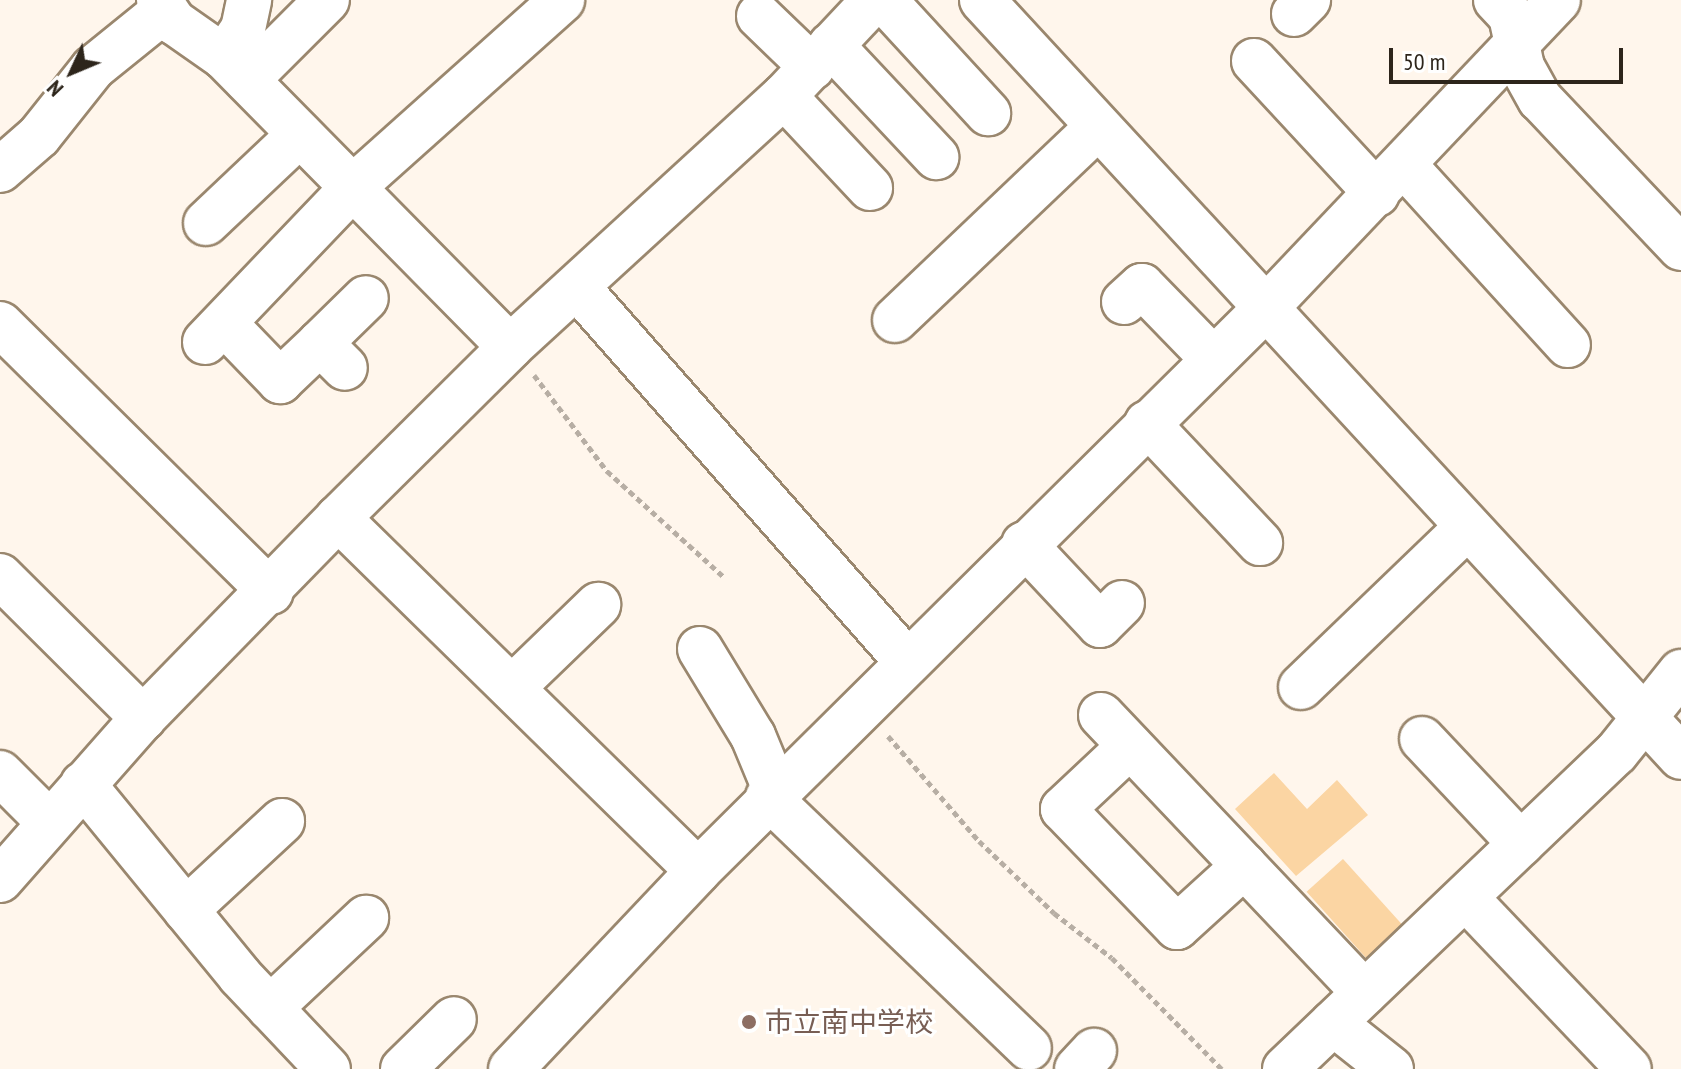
<!DOCTYPE html>
<html>
<head>
<meta charset="utf-8">
<style>
  body { margin:0 }
  #map { position:relative; width:1681px; height:1069px; overflow:hidden; background:#fff6ec; font-family:"PT Sans Narrow","Noto Sans JP",sans-serif }
  div>[style] { position:absolute }
  [style*='--x'] { left:calc(var(--x)*1px); top:calc(var(--y)*1px); width:calc(var(--w)*1px); rotate:calc(var(--a)*1deg) }
  .building>* { inset:0; background:#fbd5a3; transform-origin:0 0 }
  .path>* { height:5px; margin-top:-2.5px; transform-origin:0; background:repeating-linear-gradient(90deg,#b7aea4 0 6px,transparent 0 10px) }
  .roads { filter:drop-shadow(2px 0 #9a876e) drop-shadow(-2px 0 #9a876e) drop-shadow(0 2px #9a876e) drop-shadow(0 -2px #9a876e) }
  .minor>* { height:44px; margin:-22px; padding:0 22px; transform-origin:22px; border-radius:22px; background:#fff }
  .dots>* { width:22px; height:22px; translate:-50% -50%; box-sizing:border-box; border:4px solid #fff; border-radius:50% }
  span { translate:-50% -50%; white-space:nowrap; text-align:center; line-height:1.15; -webkit-text-stroke:6px #fff; paint-order:stroke }
  .education-label { font-size:28px; color:#785e54 }
  .left { translate:0 -50%; text-align:left }
  .north { position:absolute; left:32px; top:32px; width:80px; height:80px; -webkit-text-stroke:6px #fff; paint-order:stroke; rotate:226deg; font-size:22px; font-weight:700; line-height:32px; text-align:center; color:#2d251b }
  .north::after { content:''; display:block; margin:auto; width:28px; height:36px; background:#2d251b; clip-path:polygon(50% 0,100% 100%,50% 72%,0 100%) }
  .scale { position:absolute; left:1389px; top:48px; width:234px; height:36px; box-sizing:border-box; border:4px solid #2d251b; border-top:0; padding-left:10px; font-size:24px; line-height:28px; white-space:nowrap; color:#2d251b; -webkit-text-stroke:6px #fff; paint-order:stroke }
</style>
</head>
<body>
<div id="map">
  <div class="building">
    <i style="clip-path:polygon(1274px 773px,1307px 809px,1337px 780px,1368px 815px,1296px 876px,1235px 809px)"></i>
    <i style="left:1343px;top:859px;width:93px;height:49px;rotate:48deg"></i>
  </div>
  <div class="path">
    <i style="--x:534;--y:375;--w:121;--a:52.8"></i>
    <i style="--x:607;--y:471;--w:158;--a:42.2"></i>
    <i style="--x:888;--y:736;--w:139;--a:49.1"></i>
    <i style="--x:979;--y:841;--w:104;--a:43.8"></i>
    <i style="--x:1054;--y:913;--w:73;--a:37.8"></i>
    <i style="--x:1112;--y:958;--w:156;--a:45.3"></i>
  </div>
  <div class="roads">
    <div class="minor">
      <i style="--x:159;--y:0;--w:27;--a:56"></i>
      <i style="--x:174;--y:22;--w:61;--a:35"></i>
      <i style="--x:224;--y:57;--w:407;--a:45.4"></i>
      <i style="--x:884;--y:0;--w:154;--a:47.4"></i>
      <i style="--x:982;--y:0;--w:1030;--a:47.28"></i>
      <i style="--x:1496;--y:0;--w:22;--a:47"></i>
      <i style="--x:1511;--y:16;--w:52;--a:77.8"></i>
      <i style="--x:1522;--y:67;--w:37;--a:61"></i>
      <i style="--x:1540;--y:99;--w:205;--a:46.6"></i>
      <i style="--x:1294;--y:14;--w:20;--a:-45"></i>
      <i style="--x:759;--y:16;--w:74;--a:43.9"></i>
      <i style="--x:831;--y:45;--w:154;--a:46.8"></i>
      <i style="--x:224;--y:57;--w:34;--a:-56"></i>
      <i style="--x:243;--y:29;--w:30;--a:-78"></i>
      <i style="--x:1254;--y:61;--w:181;--a:47.2"></i>
      <i style="--x:247;--y:80;--w:113;--a:-45"></i>
      <i style="--x:784;--y:96;--w:126;--a:46.9"></i>
      <i style="--x:1405;--y:166;--w:242;--a:47.7"></i>
      <i style="--x:0;--y:170;--w:52;--a:-41.1"></i>
      <i style="--x:39;--y:136;--w:87;--a:-51.5"></i>
      <i style="--x:93;--y:68;--w:92;--a:-38.9"></i>
      <i style="--x:206;--y:223;--w:129;--a:-43.4"></i>
      <i style="--x:577;--y:287;--w:497;--a:48.6"></i>
      <i style="--x:1124;--y:302;--w:24;--a:-42"></i>
      <i style="--x:1142;--y:286;--w:102;--a:45.8"></i>
      <i style="--x:895;--y:320;--w:280;--a:-43.6"></i>
      <i style="--x:224;--y:323;--w:81;--a:46"></i>
      <i style="--x:280;--y:381;--w:55;--a:-43.5"></i>
      <i style="--x:320;--y:343;--w:35;--a:45"></i>
      <i style="--x:0;--y:324;--w:381;--a:44.7"></i>
      <i style="--x:205;--y:342;--w:213;--a:-46.3"></i>
      <i style="--x:352;--y:188;--w:282;--a:-41.8"></i>
      <i style="--x:320;--y:343;--w:64;--a:-44.4"></i>
      <i style="--x:1147;--y:423;--w:165;--a:46.7"></i>
      <i style="--x:338;--y:518;--w:504;--a:44.44"></i>
      <i style="--x:698;--y:871;--w:797;--a:-44.75"></i>
      <i style="--x:1264;--y:310;--w:427;--a:-46.5"></i>
      <i style="--x:1024;--y:544;--w:111;--a:46.8"></i>
      <i style="--x:1100;--y:625;--w:31;--a:-45"></i>
      <i style="--x:0;--y:576;--w:202;--a:44.8"></i>
      <i style="--x:700;--y:649;--w:102;--a:58.7"></i>
      <i style="--x:753;--y:736;--w:57;--a:67.5"></i>
      <i style="--x:1301;--y:687;--w:231;--a:-43.9"></i>
      <i style="--x:512;--y:688;--w:120;--a:-44"></i>
      <i style="--x:1101;--y:715;--w:383;--a:46.5"></i>
      <i style="--x:1422;--y:739;--w:144;--a:46.7"></i>
      <i style="--x:1130;--y:746;--w:92;--a:136.8"></i>
      <i style="--x:1063;--y:809;--w:164;--a:46"></i>
      <i style="--x:1177;--y:927;--w:91;--a:-42.3"></i>
      <i style="--x:0;--y:773;--w:69;--a:45"></i>
      <i style="--x:83;--y:784;--w:248;--a:50.7"></i>
      <i style="--x:240;--y:976;--w:128;--a:46.6"></i>
      <i style="--x:768;--y:797;--w:362;--a:43.9"></i>
      <i style="--x:0;--y:880;--w:216;--a:-48.6"></i>
      <i style="--x:143;--y:718;--w:279;--a:-45.7"></i>
      <i style="--x:338;--y:518;--w:243;--a:-44.8"></i>
      <i style="--x:510;--y:347;--w:372;--a:-42.5"></i>
      <i style="--x:784;--y:96;--w:132;--a:-46.8"></i>
      <i style="--x:1466;--y:898;--w:236;--a:46.4"></i>
      <i style="--x:186;--y:910;--w:131;--a:-42.8"></i>
      <i style="--x:270;--y:1008;--w:132;--a:-43.2"></i>
      <i style="--x:1333;--y:1023;--w:74;--a:38.4"></i>
      <i style="--x:403;--y:1069;--w:71;--a:-44.4"></i>
      <i style="--x:511;--y:1069;--w:272;--a:-46.6"></i>
      <i style="--x:1077;--y:1069;--w:25;--a:-47"></i>
      <i style="--x:1285;--y:1069;--w:458;--a:-43.7"></i>
      <i style="--x:1616;--y:753;--w:104;--a:-51.3"></i>
    </div>
  </div>
  <div class="dots">
    <i style="left:749px;top:1022px;background:#8d6e63"></i>
  </div>
  <div class="education-label">
    <span class="left" style="left:765px;top:1022px">市立南中学校</span>
  </div>
  <div class="north">N</div>
  <div class="scale">50 m</div>
</div>
</body>
</html>
